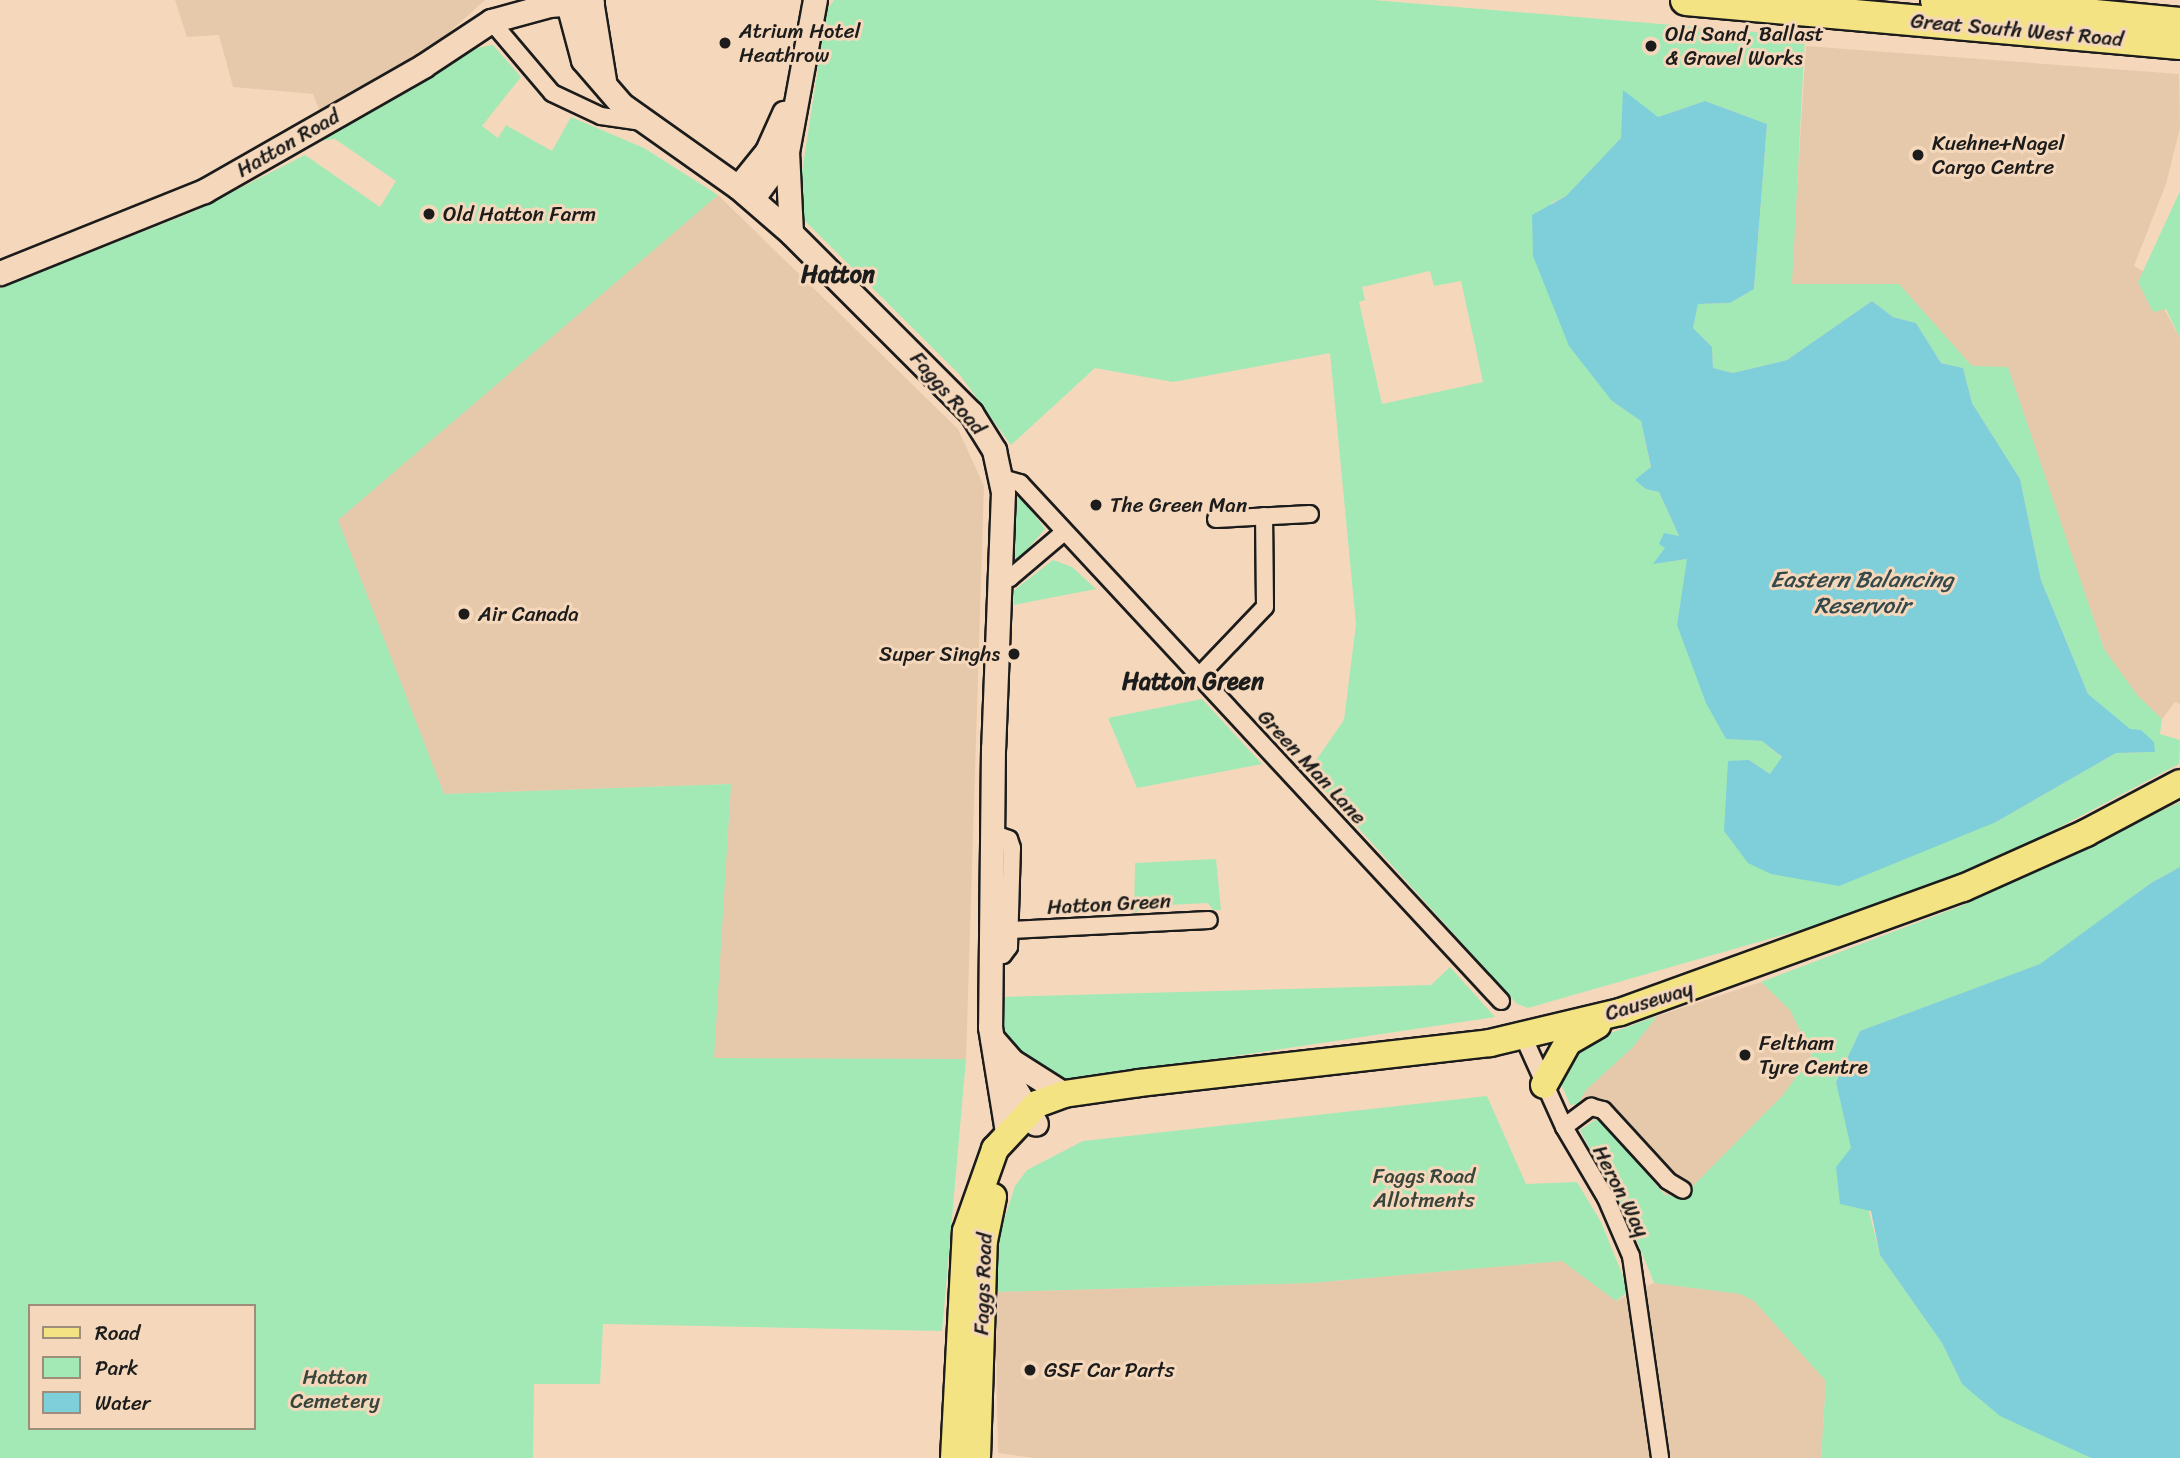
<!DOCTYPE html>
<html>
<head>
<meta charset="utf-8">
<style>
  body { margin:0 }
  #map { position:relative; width:2180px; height:1458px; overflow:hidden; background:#f5d8bb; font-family:Sriracha,sans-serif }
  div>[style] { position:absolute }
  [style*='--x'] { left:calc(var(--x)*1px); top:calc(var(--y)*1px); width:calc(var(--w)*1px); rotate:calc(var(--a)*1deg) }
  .built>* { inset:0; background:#e6c9aa }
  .green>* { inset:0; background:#a3e9b6 }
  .water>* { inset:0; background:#7ecfd9 }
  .roads { filter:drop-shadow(2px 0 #1c1c1c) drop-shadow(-2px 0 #1c1c1c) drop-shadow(0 2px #1c1c1c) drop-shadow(0 -2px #1c1c1c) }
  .street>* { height:16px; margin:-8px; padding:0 8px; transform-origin:8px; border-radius:8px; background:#f5d8bb }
  .secondary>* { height:23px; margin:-11.5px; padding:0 11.5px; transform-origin:11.5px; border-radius:11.5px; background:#f5d8bb }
  .primary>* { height:26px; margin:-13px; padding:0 13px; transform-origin:13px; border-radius:13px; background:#f4e382 }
  .highway>* { height:30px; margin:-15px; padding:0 15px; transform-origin:15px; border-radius:15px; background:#f4e382 }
  .dots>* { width:19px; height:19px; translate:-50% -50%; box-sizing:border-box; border:4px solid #f5d8bb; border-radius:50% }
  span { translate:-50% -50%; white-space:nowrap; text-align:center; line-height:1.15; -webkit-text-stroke:6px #f5d8bb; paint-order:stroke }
  .street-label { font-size:21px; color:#1c1c1c }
  .poi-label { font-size:21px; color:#1c1c1c }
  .left { translate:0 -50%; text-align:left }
  .right { translate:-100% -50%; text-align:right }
  .park-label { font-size:21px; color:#37453b }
  .water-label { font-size:23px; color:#34494b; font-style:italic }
  .quarter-label { font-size:24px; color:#1c1c1c; font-weight:700 }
  .legend { position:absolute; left:28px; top:1304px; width:228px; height:126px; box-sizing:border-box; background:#f5d8bb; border:2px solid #9e8d7b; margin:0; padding:9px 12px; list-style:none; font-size:21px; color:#1c1c1c }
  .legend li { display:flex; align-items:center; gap:14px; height:35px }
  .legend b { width:35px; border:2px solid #9e8d7b }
</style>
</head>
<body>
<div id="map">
  <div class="built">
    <i style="clip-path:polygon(175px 0,485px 0,433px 47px,321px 114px,313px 94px,233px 87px,219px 35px,187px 37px)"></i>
    <i style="clip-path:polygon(1806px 46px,2179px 74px,2180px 128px,2166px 184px,2134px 266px,2144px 272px,2180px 338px,2180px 704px,2175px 702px,2162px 719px,2137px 695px,2104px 649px,2008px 368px,1972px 366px,1899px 284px,1791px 284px)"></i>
    <i style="clip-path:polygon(718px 195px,958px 429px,984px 486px,966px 1059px,713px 1059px,731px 784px,444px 794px,337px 520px)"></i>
    <i style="clip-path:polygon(1761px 982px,1790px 1010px,1812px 1055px,1783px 1095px,1682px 1197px,1666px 1195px,1600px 1118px,1588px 1123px,1578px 1104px,1586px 1090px,1633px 1047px,1657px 1016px)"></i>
    <i style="clip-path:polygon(1562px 1261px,1616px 1301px,1654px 1283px,1740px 1294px,1755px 1301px,1826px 1381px,1821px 1458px,1035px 1458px,998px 1453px,995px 1292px,1311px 1283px)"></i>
  </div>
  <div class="green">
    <i style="clip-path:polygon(evenodd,834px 0,1373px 0,1805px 36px,1792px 284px,1899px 284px,1972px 366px,2008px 367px,2104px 649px,2137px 695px,2162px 719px,2160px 734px,2180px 740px,2179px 764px,2041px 837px,1884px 906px,1528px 1008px,1517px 1004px,1308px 772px,1344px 720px,1356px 624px,1330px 353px,1173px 382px,1095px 368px,1011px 445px,960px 375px,802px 218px,797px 204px,827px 10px,834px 0,1705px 101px,1767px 124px,1754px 289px,1730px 303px,1698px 304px,1693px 328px,1712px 347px,1713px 368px,1733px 373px,1787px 360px,1872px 301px,1893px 317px,1916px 323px,1941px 363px,1963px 368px,1972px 403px,2020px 479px,2041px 580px,2088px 694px,2155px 752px,2116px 753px,1996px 822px,1724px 831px,1749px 760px,1770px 774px,1782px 758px,1762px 741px,1726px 739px,1677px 625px,1688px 559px,1654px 563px,1679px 536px,1659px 492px,1646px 489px,1651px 468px,1641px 421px,1612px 401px,1551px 203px,1566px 196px,1621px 138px,1658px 117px,1705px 101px,834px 0,1430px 271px,1434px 286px,1461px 281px,1483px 382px,1382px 404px,1359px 302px,1365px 300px,1362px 287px,1430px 271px)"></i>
    <i style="clip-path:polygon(evenodd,493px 45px,521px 77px,482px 126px,498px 138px,506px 125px,552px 151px,571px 117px,644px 148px,718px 195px,338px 520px,444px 794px,731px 784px,714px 1058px,966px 1059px,942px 1331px,603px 1324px,600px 1384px,534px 1384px,533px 1458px,0 1458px,0 288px,195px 211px,305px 155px,380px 207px,396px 181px,335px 139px,318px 141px,472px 49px,493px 45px,30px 1306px,254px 1306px,254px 1428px,30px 1428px,30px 1306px)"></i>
    <i style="clip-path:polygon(2180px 191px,2180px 338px,2166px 309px,2153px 312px,2138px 282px)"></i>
    <i style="clip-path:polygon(1016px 497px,1022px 498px,1045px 529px,1015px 564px)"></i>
    <i style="clip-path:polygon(1053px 560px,1072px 567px,1096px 589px,1014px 605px,1013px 591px)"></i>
    <i style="clip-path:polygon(1202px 699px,1262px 764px,1137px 788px,1108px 718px)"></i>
    <i style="clip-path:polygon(2180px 802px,2180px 867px,2151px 883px,2041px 964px,1860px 1031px,1836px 1082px,1880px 1255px,1942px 1343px,1962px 1384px,2091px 1458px,1821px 1458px,1826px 1381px,1754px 1301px,1740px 1294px,1654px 1283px,1635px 1236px,1580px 1130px,1599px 1118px,1665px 1195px,1682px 1197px,1783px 1095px,1812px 1055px,1790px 1010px,1761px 982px,1961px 906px)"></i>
    <i style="clip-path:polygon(1216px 859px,1221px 910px,1213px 910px,1208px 903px,1148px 906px,1134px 913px,1135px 863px)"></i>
    <i style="clip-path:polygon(1450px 967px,1495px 1017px,1068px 1081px,1056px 1081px,1007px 1046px,997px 1030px,997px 997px,1431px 985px)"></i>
    <i style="clip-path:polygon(1657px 1016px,1633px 1047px,1586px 1090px,1578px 1104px,1570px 1105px,1560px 1081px,1569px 1060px,1586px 1042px)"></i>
    <i style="clip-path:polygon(1487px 1096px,1526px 1184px,1577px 1182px,1601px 1222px,1629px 1291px,1616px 1301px,1562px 1261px,1311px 1283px,995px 1292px,998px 1239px,1015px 1186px,1027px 1170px,1083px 1141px)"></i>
  </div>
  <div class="water">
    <i style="clip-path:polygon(1623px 90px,1658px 117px,1705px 101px,1767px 124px,1754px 289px,1730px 303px,1698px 304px,1693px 328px,1712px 347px,1713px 368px,1733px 373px,1787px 360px,1872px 301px,1893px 317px,1916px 323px,1941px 363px,1963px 368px,1972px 403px,2020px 479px,2041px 580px,2088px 694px,2130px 729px,2141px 730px,2154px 742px,2155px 752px,2116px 753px,1996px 822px,1839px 886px,1771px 874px,1748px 863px,1724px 831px,1728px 761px,1749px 760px,1770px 774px,1782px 757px,1762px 741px,1726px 739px,1706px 703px,1677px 625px,1687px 559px,1653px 564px,1665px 548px,1659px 544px,1664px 533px,1679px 536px,1659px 492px,1646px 489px,1635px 480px,1651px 467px,1641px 421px,1612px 401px,1569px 346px,1533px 256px,1532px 215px,1566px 196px,1621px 138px)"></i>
    <i style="clip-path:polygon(2180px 867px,2180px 1458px,2091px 1458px,2000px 1416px,1962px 1384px,1942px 1343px,1880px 1255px,1871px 1211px,1840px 1204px,1836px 1167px,1851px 1148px,1836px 1082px,1860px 1031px,2040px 964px,2151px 883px)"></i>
  </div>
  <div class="roads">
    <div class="street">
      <i style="--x:491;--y:21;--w:94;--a:49.7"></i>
      <i style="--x:552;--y:93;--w:54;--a:25.1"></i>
      <i style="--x:601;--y:116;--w:40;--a:8.5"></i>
      <i style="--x:1002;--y:478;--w:19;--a:16"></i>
      <i style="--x:1020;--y:483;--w:707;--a:47.12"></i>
      <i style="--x:1216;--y:519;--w:94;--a:-3"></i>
      <i style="--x:999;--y:580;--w:11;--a:-10"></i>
      <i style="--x:1010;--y:578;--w:70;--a:-40.3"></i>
      <i style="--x:1199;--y:676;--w:95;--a:-46.3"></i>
      <i style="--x:1265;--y:607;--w:91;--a:-90.6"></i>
      <i style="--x:1011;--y:930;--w:198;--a:-2.9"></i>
      <i style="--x:990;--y:957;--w:13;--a:-9"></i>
      <i style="--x:1003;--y:955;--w:10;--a:-53"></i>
      <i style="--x:1009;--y:947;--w:99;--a:-88.3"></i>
      <i style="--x:1012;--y:848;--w:9;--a:-108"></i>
      <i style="--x:1009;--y:839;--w:18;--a:-161"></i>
      <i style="--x:1523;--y:1036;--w:100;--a:65.7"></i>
      <i style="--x:1564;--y:1127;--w:82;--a:59.4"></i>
      <i style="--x:1606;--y:1198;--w:63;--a:66.7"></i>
      <i style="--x:1631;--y:1256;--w:204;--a:81.8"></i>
      <i style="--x:1564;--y:1127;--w:34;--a:-37"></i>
      <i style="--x:1591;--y:1107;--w:12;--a:14"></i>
      <i style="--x:1603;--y:1110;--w:96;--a:47.5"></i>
      <i style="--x:1668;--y:1181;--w:17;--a:31"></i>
    </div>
    <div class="secondary">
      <i style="--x:567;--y:0;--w:62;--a:75.1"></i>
      <i style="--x:583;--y:60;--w:60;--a:49.1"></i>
      <i style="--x:622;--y:105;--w:142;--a:35.3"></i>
      <i style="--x:738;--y:187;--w:70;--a:41"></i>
      <i style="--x:791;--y:233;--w:255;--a:45"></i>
      <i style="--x:971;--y:413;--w:44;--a:58.1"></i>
      <i style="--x:994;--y:450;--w:43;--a:77.9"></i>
      <i style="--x:1003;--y:492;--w:256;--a:92.2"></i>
      <i style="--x:993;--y:748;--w:279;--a:90.6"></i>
      <i style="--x:990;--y:1027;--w:106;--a:80.8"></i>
      <i style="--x:591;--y:0;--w:81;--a:80.8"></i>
      <i style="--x:738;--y:187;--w:46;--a:-51.1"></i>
      <i style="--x:767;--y:151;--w:42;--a:-65.9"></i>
      <i style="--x:753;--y:198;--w:57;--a:-53.5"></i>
      <i style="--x:791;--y:233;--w:81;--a:-92.8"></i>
      <i style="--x:787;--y:152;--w:155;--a:-79.6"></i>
      <i style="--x:0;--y:273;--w:220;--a:-21.9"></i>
      <i style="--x:204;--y:191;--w:252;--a:-29.7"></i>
      <i style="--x:423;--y:66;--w:82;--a:-33.5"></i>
      <i style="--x:491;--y:21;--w:60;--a:-15.4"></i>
      <i style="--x:549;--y:5;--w:43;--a:-4"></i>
      <i style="--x:992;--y:1038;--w:30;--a:49"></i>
      <i style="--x:1012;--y:1061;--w:62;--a:32.4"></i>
      <i style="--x:1001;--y:1064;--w:69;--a:59.7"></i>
    </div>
    <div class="primary">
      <i style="--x:1544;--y:1085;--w:49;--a:-60.8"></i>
      <i style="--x:1568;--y:1042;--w:34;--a:-30"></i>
      <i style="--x:954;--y:1458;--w:227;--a:-87"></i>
      <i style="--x:966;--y:1231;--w:87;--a:-70.5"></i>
      <i style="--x:995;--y:1149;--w:62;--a:-47"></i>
      <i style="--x:1037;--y:1104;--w:29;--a:-20"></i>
      <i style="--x:1064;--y:1094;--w:76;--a:-8.3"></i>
      <i style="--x:1139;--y:1083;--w:353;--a:-6.5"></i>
      <i style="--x:1490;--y:1043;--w:134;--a:-13.4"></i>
      <i style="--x:1620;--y:1012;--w:365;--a:-19.9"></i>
      <i style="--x:1963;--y:888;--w:135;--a:-24.1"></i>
      <i style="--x:2086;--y:833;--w:106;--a:-28"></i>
      <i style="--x:977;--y:1458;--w:217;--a:-88.2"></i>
      <i style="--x:984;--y:1241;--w:45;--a:-78.4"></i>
    </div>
    <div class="highway">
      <i style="--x:1686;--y:0;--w:496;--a:5.1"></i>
      <i style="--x:1936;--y:0;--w:245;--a:5.4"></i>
    </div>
  </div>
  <div class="dots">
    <i style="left:725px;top:43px;background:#1c1c1c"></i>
    <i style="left:1651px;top:46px;background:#1c1c1c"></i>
    <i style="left:1918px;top:155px;background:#1c1c1c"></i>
    <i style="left:429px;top:214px;background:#1c1c1c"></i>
    <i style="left:1096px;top:505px;background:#1c1c1c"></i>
    <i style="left:464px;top:614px;background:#1c1c1c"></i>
    <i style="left:1014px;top:654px;background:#1c1c1c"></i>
    <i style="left:1745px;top:1055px;background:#1c1c1c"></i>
    <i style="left:1030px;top:1370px;background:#1c1c1c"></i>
  </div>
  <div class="street-label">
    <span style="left:2017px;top:30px;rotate:5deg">Great South West Road</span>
    <span style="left:288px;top:143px;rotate:-30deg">Hatton Road</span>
    <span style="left:948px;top:393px;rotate:49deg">Faggs Road</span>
    <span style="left:1312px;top:767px;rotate:47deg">Green Man Lane</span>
    <span style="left:1109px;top:904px;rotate:-3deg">Hatton Green</span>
    <span style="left:1649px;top:1001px;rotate:-17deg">Causeway</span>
    <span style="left:1621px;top:1191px;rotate:63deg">Heron Way</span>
    <span style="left:983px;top:1284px;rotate:-88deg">Faggs Road</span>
  </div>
  <div class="poi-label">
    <span class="left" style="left:739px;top:43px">Atrium Hotel<br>Heathrow</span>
    <span class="left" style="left:1665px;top:46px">Old Sand, Ballast<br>&amp; Gravel Works</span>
    <span class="left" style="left:1932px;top:155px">Kuehne+Nagel<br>Cargo Centre</span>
    <span class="left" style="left:443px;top:214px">Old Hatton Farm</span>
    <span class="left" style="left:1110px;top:505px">The Green Man</span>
    <span class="left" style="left:478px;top:614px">Air Canada</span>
    <span class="right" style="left:1000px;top:654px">Super Singhs</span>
    <span class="left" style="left:1759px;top:1055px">Feltham<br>Tyre Centre</span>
    <span class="left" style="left:1044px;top:1370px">GSF Car Parts</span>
  </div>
  <div class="park-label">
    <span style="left:1424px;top:1188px">Faggs Road<br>Allotments</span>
    <span style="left:335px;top:1389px">Hatton<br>Cemetery</span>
  </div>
  <div class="water-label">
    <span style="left:1862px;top:593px">Eastern Balancing<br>Reservoir</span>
  </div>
  <div class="quarter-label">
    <span style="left:838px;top:275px">Hatton</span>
    <span style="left:1193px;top:682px">Hatton Green</span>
  </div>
  <ul class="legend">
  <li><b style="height:9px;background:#f4e382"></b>Road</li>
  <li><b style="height:19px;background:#a3e9b6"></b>Park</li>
  <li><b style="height:19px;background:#7ecfd9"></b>Water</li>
  </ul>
</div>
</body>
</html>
